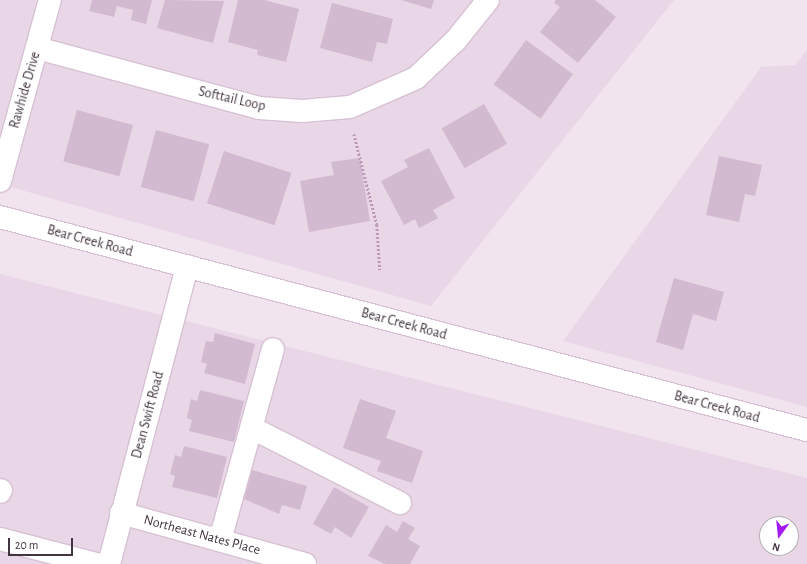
<!DOCTYPE html>
<html>
<head>
<meta charset="utf-8">
<style>
  body { margin:0 }
  #map { position:relative; width:807px; height:564px; overflow:hidden; background:#f1e4ef; font-family:"Alegreya Sans",sans-serif }
  div>[style] { position:absolute }
  [style*='--x'] { left:calc(var(--x)*1px); top:calc(var(--y)*1px); width:calc(var(--w)*1px); rotate:calc(var(--a)*1deg) }
  .residential>* { inset:0; background:#e9d6e6 }
  .building>* { inset:0; background:#d2bad0; transform-origin:0 0 }
  .path>* { height:2.5px; margin-top:-1.25px; transform-origin:0; background:repeating-linear-gradient(90deg,#bd99b8 0 2px,transparent 0 4px) }
  .roads { filter:drop-shadow(1px 0 #d7c1d4) drop-shadow(-1px 0 #d7c1d4) drop-shadow(0 1px #d7c1d4) drop-shadow(0 -1px #d7c1d4) }
  .minor>* { height:22px; margin:-11px; padding:0 11px; transform-origin:11px; border-radius:11px; background:#fff }
  span { translate:-50% -50%; white-space:nowrap; text-align:center; line-height:1.15; -webkit-text-stroke:3px #fff; paint-order:stroke }
  .street-label { font-size:14px; color:#433441 }
  .north { position:absolute; left:759px; top:516px; width:40px; height:40px; box-sizing:border-box; background:#fff; border:1px solid #b4aeb3; border-radius:50%; rotate:195deg; font-size:11px; font-weight:700; line-height:16px; text-align:center; color:#433441 }
  .north::after { content:''; display:block; margin:auto; width:14px; height:18px; background:#a51af2; clip-path:polygon(50% 0,100% 100%,50% 72%,0 100%) }
  .scale { position:absolute; left:8px; top:538px; width:65px; height:18px; box-sizing:border-box; border:2px solid #433441; border-top:0; padding-left:5px; font-size:12px; line-height:14px; white-space:nowrap; color:#433441; -webkit-text-stroke:3px #fff; paint-order:stroke }
</style>
</head>
<body>
<div id="map">
  <div class="residential">
    <i style="clip-path:polygon(0 0,674px 0,431px 306px,0 184px)"></i>
    <i style="clip-path:polygon(807px 50px,807px 407px,563px 341px,761px 67px,795px 65px)"></i>
    <i style="clip-path:polygon(evenodd,0 274px,807px 478px,807px 564px,0 564px,0 274px,767px 524px,791px 524px,791px 548px,767px 548px,767px 524px)"></i>
  </div>
  <div class="building">
    <i style="clip-path:polygon(92px 0,152px 0,146px 24px,131px 20px,133px 10px,117px 6px,114px 17px,89px 11px)"></i>
    <i style="clip-path:polygon(165px 0,224px 1px,213px 43px,157px 28px)"></i>
    <i style="clip-path:polygon(238px 0,264px 0,299px 9px,286px 62px,257px 55px,258px 50px,228px 42px)"></i>
    <i style="clip-path:polygon(401px 0,434px 0,431px 9px)"></i>
    <i style="clip-path:polygon(556px 0,595px 0,616px 17px,578px 63px,540px 32px,560px 7px,554px 3px)"></i>
    <i style="clip-path:polygon(332px 3px,393px 19px,387px 44px,377px 42px,372px 62px,320px 48px)"></i>
    <i style="left:526px;top:40px;width:58px;height:55px;rotate:36deg"></i>
    <i style="left:484px;top:104px;width:46px;height:49px;rotate:60deg"></i>
    <i style="left:77px;top:110px;width:58px;height:53px;rotate:15deg"></i>
    <i style="left:156px;top:130px;width:55px;height:59px;rotate:15deg"></i>
    <i style="clip-path:polygon(429px 148px,455px 198px,433px 210px,438px 218px,419px 228px,415px 219px,404px 225px,381px 181px,408px 167px,404px 160px)"></i>
    <i style="left:224px;top:151px;width:71px;height:55px;rotate:18deg"></i>
    <i style="clip-path:polygon(719px 156px,762px 165px,755px 196px,745px 194px,739px 222px,706px 215px)"></i>
    <i style="clip-path:polygon(360px 158px,370px 221px,309px 232px,300px 181px,334px 175px,331px 162px)"></i>
    <i style="clip-path:polygon(674px 278px,724px 292px,716px 321px,693px 314px,683px 350px,656px 342px)"></i>
    <i style="clip-path:polygon(215px 333px,255px 344px,245px 384px,204px 373px,207px 364px,201px 362px,206px 341px,213px 342px)"></i>
    <i style="clip-path:polygon(200px 390px,244px 401px,234px 442px,189px 431px,192px 420px,187px 418px,191px 399px,197px 401px)"></i>
    <i style="clip-path:polygon(360px 399px,396px 411px,386px 438px,423px 451px,412px 483px,377px 471px,381px 461px,343px 448px)"></i>
    <i style="clip-path:polygon(184px 446px,227px 457px,217px 498px,172px 487px,175px 476px,170px 474px,175px 455px,181px 457px)"></i>
    <i style="clip-path:polygon(252px 470px,307px 486px,300px 510px,282px 505px,279px 514px,244px 499px)"></i>
    <i style="clip-path:polygon(334px 487px,369px 507px,351px 538px,335px 527px,331px 534px,313px 524px)"></i>
    <i style="clip-path:polygon(403px 521px,415px 528px,408px 539px,420px 546px,410px 564px,385px 564px,368px 556px,386px 525px,397px 532px)"></i>
  </div>
  <div class="path">
    <i style="--x:354;--y:134;--w:94;--a:75.8"></i>
    <i style="--x:377;--y:225;--w:45;--a:86.2"></i>
  </div>
  <div class="roads">
    <div class="minor">
      <i style="--x:37;--y:48;--w:230;--a:15.1"></i>
      <i style="--x:259;--y:108;--w:43;--a:4"></i>
      <i style="--x:302;--y:111;--w:48;--a:-4.8"></i>
      <i style="--x:350;--y:107;--w:72;--a:-23.7"></i>
      <i style="--x:416;--y:78;--w:55;--a:-43.5"></i>
      <i style="--x:456;--y:40;--w:51;--a:-51.3"></i>
      <i style="--x:0;--y:181;--w:188;--a:-74.6"></i>
      <i style="--x:0;--y:217;--w:835;--a:14.79"></i>
      <i style="--x:252;--y:428;--w:166;--a:26.9"></i>
      <i style="--x:0;--y:492;--w:2;--a:-63"></i>
      <i style="--x:121;--y:513;--w:191;--a:15.5"></i>
      <i style="--x:0;--y:539;--w:99;--a:14.6"></i>
      <i style="--x:220;--y:540;--w:198;--a:-74.5"></i>
      <i style="--x:109;--y:564;--w:308;--a:-75.3"></i>
    </div>
  </div>
  <div class="street-label">
    <span style="left:25px;top:90px;rotate:-74deg">Rawhide Drive</span>
    <span style="left:232px;top:99px;rotate:13deg">Softtail Loop</span>
    <span style="left:90px;top:241px;rotate:15deg">Bear Creek Road</span>
    <span style="left:404px;top:324px;rotate:15deg">Bear Creek Road</span>
    <span style="left:717px;top:407px;rotate:15deg">Bear Creek Road</span>
    <span style="left:148px;top:415px;rotate:-75deg">Dean Swift Road</span>
    <span style="left:202px;top:535px;rotate:15deg">Northeast Nates Place</span>
  </div>
  <div class="north">N</div>
  <div class="scale">20 m</div>
</div>
</body>
</html>
